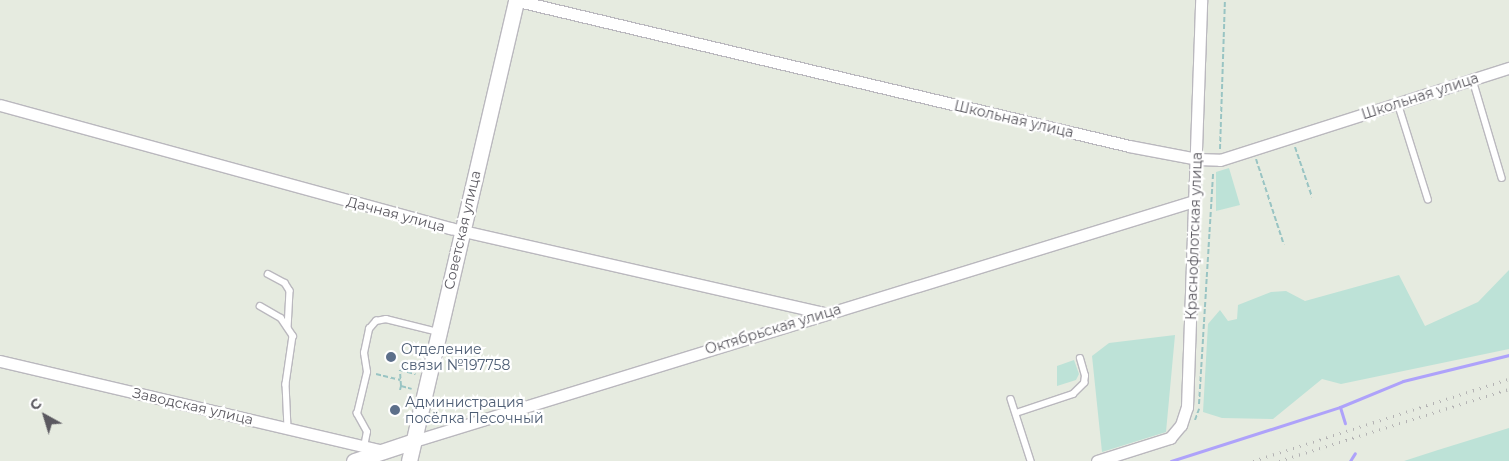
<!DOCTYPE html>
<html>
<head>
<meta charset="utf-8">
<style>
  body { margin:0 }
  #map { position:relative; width:1509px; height:461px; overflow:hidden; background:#e6ebe0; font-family:Montserrat,sans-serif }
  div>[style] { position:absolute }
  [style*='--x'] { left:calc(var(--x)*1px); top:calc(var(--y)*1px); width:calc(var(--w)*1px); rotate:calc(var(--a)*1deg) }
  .green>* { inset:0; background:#bde2d7 }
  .stream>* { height:3px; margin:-1.5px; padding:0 1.5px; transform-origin:1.5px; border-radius:1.5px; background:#aea2fa }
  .path>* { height:2px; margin-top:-1px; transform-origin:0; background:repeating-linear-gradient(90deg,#99c4c3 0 5px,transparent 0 7.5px) }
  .roads { filter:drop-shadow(1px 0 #bab8be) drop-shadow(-1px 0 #bab8be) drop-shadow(0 1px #bab8be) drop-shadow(0 -1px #bab8be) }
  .lane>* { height:5.5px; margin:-2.75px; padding:0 2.75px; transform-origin:2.75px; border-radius:2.75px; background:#fff }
  .street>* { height:11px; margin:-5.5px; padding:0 5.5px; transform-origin:5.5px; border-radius:5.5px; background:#fff }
  .secondary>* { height:15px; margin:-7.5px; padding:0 7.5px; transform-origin:7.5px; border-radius:7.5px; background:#fff }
  .rail>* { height:3px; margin-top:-1.5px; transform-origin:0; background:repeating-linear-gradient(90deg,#b4b3b4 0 1px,transparent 0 7px) }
  .dots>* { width:14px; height:14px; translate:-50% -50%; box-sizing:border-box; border:2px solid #fff; border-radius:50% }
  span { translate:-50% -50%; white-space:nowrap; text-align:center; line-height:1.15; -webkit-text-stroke:4.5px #fff; paint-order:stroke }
  .street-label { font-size:14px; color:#5b5960 }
  .service-label { font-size:14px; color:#4e5e75 }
  .left { translate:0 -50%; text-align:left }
  .north { position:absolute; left:20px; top:391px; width:50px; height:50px; -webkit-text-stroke:4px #fff; paint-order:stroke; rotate:321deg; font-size:14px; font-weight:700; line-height:20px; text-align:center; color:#5b5960 }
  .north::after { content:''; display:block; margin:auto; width:18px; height:22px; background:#5b5960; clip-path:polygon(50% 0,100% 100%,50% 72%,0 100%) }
</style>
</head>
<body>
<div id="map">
  <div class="green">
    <i style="clip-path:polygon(1229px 168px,1240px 205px,1216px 211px,1216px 172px)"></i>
    <i style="clip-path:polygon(1509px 270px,1509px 349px,1341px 384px,1322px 379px,1273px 419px,1222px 418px,1203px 412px,1208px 324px,1220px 310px,1228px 321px,1237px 319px,1238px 305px,1271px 292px,1286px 291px,1305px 301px,1399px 275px,1425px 326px,1478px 302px)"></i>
    <i style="clip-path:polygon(1175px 335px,1166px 432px,1102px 452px,1092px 356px,1109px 343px)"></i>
    <i style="clip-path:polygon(1074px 360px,1079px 374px,1076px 380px,1057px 386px,1057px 366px)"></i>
    <i style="clip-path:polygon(1509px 428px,1509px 461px,1404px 461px,1438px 450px)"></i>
  </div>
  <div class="stream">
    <i style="--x:1340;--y:407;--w:17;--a:73"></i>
    <i style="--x:1171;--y:461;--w:177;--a:-17.7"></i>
    <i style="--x:1340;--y:407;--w:68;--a:-22.4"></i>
    <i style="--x:1403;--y:381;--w:109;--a:-13.8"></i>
    <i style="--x:1350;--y:461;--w:9;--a:-58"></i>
  </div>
  <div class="path">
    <i style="--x:1295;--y:147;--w:53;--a:71.2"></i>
    <i style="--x:1220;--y:149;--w:149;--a:-88.1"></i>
    <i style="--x:1256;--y:159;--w:90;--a:72"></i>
    <i style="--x:376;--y:374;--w:25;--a:14"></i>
    <i style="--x:401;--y:386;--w:16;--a:-94"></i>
    <i style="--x:400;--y:370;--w:16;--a:15"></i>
    <i style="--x:400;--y:390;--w:4;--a:-76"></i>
    <i style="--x:401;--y:386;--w:11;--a:15"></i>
    <i style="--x:1199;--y:404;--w:232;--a:-86.5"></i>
    <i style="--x:1195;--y:420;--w:12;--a:-70"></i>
  </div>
  <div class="roads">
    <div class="lane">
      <i style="--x:1473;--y:80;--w:102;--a:73.5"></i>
      <i style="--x:1398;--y:103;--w:101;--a:72.6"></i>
      <i style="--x:268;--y:274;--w:19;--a:28"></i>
      <i style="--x:285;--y:283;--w:9;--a:58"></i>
      <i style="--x:290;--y:291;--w:36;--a:93"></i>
      <i style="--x:260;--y:306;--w:24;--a:30"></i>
      <i style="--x:281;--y:318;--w:22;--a:56"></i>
      <i style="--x:293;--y:336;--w:49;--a:98.3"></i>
      <i style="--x:286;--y:384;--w:44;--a:87.4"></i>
      <i style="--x:1011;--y:399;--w:65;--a:72.1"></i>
      <i style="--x:1016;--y:413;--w:60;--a:-18.4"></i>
      <i style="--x:1073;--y:394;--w:16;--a:-45"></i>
      <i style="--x:1084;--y:383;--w:7;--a:-82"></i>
      <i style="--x:1085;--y:376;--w:18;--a:-106"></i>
      <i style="--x:364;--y:447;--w:15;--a:-79"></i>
      <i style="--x:367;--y:432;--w:21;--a:-119"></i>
      <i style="--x:357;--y:414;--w:43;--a:-76.6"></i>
      <i style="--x:367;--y:372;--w:19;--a:-99"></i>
      <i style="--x:364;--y:353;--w:25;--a:-78"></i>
      <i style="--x:369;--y:329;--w:11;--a:-49"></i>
      <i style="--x:376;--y:321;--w:10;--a:-11"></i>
      <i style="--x:386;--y:319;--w:54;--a:14"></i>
    </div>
    <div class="street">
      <i style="--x:514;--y:0;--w:632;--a:13.35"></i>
      <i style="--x:1129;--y:146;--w:69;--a:10.8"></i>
      <i style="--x:1197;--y:159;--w:23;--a:2"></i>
      <i style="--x:1220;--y:160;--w:303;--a:-17.7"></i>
      <i style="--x:0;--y:105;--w:467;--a:15.3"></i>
      <i style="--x:450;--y:228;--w:385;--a:12.8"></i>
      <i style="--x:0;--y:361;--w:393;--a:13.2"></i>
      <i style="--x:414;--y:441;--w:816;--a:-17.1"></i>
      <i style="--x:1097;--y:461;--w:77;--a:-17.5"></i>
      <i style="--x:1170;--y:438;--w:17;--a:-50"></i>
      <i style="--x:1181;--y:425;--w:19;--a:-72"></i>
      <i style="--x:1187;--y:407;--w:407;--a:-88"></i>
    </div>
    <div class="secondary">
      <i style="--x:354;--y:461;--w:63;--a:-18.4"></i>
      <i style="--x:409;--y:461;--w:473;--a:-76.9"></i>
    </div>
  </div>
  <div class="rail">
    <i style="--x:1253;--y:461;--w:269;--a:-17.8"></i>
    <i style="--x:1279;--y:461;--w:241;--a:-17.4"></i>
  </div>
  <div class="dots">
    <i style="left:391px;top:357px;background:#5c6f8a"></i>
    <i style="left:395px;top:410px;background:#5c6f8a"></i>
  </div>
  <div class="street-label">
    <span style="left:1420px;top:96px;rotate:-18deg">Школьная улица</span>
    <span style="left:1014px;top:119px;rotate:13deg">Школьная улица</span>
    <span style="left:396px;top:214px;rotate:15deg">Дачная улица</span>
    <span style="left:462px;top:230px;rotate:-77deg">Советская улица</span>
    <span style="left:1194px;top:236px;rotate:-88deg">Краснофлотская улица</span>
    <span style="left:773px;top:329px;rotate:-17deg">Октябрьская улица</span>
    <span style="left:193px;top:406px;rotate:13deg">Заводская улица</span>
  </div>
  <div class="service-label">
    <span class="left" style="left:401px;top:357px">Отделение<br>связи №197758</span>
    <span class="left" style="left:405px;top:410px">Администрация<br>посёлка Песочный</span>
  </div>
  <div class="north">С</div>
</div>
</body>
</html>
